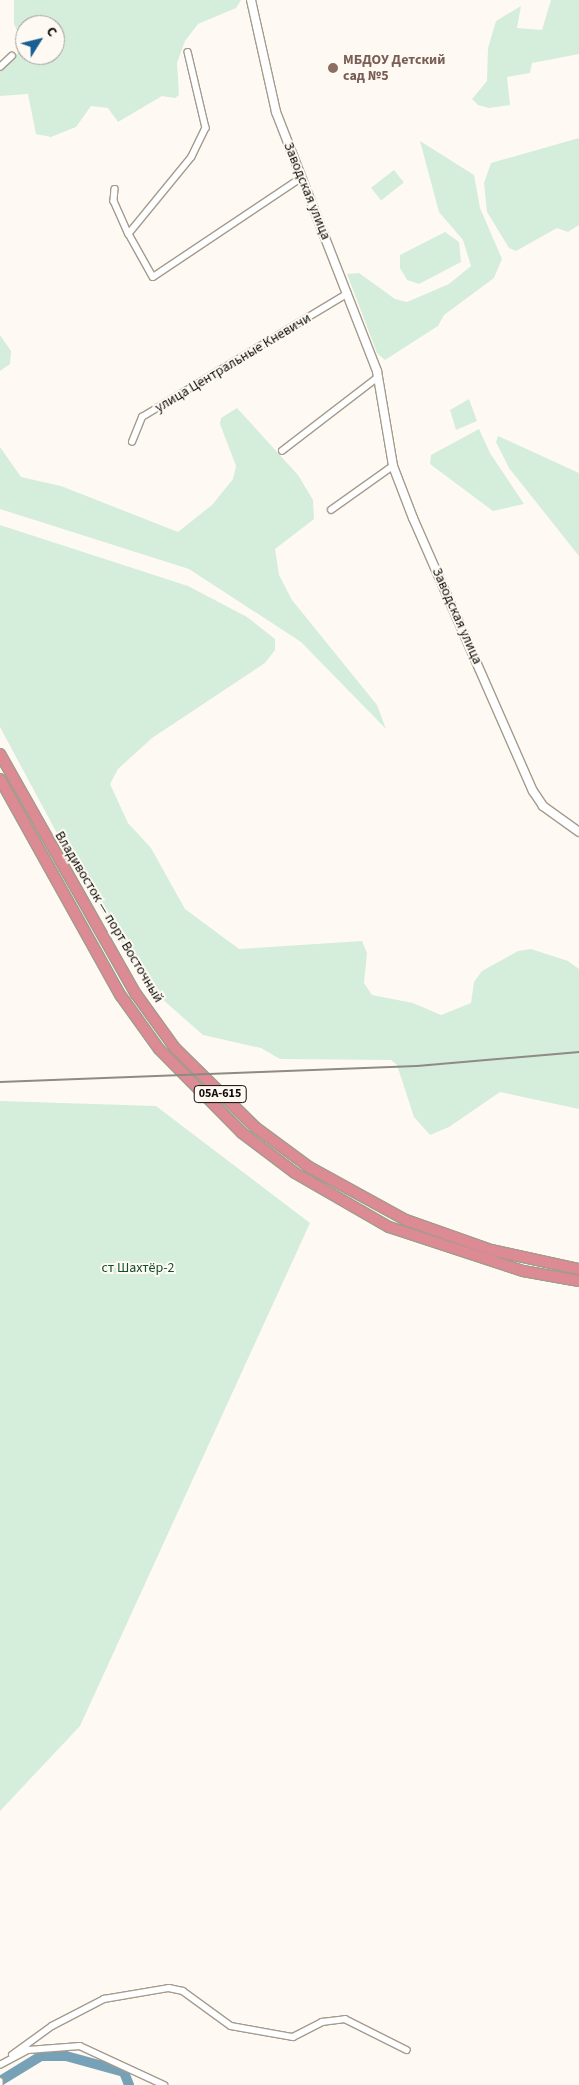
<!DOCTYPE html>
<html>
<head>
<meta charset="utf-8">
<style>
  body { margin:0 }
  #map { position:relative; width:579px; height:2085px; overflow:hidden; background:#fefaf3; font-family:"Source Sans 3",sans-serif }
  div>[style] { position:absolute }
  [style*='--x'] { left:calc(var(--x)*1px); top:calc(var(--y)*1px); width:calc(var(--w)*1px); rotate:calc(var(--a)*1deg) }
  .green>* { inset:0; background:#d5eddb; transform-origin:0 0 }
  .river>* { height:10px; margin:-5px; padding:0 5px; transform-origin:5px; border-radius:5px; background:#77a1b7 }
  .roads { filter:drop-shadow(1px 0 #a49b8c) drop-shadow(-1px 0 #a49b8c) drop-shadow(0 1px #a49b8c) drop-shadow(0 -1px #a49b8c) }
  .minor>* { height:5.5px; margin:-2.75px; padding:0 2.75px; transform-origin:2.75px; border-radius:2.75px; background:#fff }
  .tertiary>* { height:8px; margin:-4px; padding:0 4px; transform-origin:4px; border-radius:4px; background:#fff }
  .trunk>* { height:10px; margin:-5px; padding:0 5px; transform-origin:5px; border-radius:5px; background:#dc8a93 }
  .rail>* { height:2px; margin:-1px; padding:0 1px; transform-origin:1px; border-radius:1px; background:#8e8a84 }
  .dots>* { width:14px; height:14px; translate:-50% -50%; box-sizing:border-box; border:2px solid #fefaf3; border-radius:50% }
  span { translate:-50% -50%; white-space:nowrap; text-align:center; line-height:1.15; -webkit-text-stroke:4px #fefaf3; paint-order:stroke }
  .shield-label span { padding:1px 4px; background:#fefaf3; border:1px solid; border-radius:4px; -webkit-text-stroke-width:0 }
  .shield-label { font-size:12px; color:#110e09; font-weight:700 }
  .education-label { font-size:14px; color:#785e54; font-weight:700 }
  .left { translate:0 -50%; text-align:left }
  .street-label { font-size:14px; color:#110e09 }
  .park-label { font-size:14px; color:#114e2a }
  .north { position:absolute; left:15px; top:15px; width:50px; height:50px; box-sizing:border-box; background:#fefaf3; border:1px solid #9f9c95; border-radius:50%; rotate:54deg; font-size:14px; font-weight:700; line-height:20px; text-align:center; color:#110e09 }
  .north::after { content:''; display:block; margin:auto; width:18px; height:22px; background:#195f93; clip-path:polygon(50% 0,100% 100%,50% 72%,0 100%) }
</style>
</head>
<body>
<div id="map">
  <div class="green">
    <i style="clip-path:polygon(evenodd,14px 0,241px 0,236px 8px,198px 24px,185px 41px,177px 63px,179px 95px,175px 98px,162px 96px,118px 122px,108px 108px,91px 106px,76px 127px,51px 137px,36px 134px,28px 94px,0 96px,0 73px,24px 46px,14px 24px,14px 0,25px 25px,55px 25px,55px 55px,25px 55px,25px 25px)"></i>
    <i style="clip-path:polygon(551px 0,579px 0,579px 54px,532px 63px,530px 73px,507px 77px,510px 105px,489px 108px,478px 105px,472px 99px,487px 81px,488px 48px,496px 21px,521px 6px,517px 28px,542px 30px)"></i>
    <i style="clip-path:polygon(579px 138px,579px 225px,568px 232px,557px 228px,516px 251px,509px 248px,487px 212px,484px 183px,491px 163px)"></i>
    <i style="clip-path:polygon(420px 141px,474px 175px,480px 208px,502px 259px,494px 278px,444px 315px,438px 326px,385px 360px,377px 353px,347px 274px,359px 273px,395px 299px,407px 302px,449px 284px,471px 266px,463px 240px,439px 212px)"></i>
    <i style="left:394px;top:170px;width:16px;height:29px;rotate:52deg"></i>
    <i style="clip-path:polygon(445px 232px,459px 242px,461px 262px,419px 284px,407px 280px,400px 268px,400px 255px)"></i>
    <i style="clip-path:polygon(0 335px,11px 351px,10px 364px,0 371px)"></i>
    <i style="clip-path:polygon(469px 399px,477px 421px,456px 430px,450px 410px)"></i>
    <i style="clip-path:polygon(237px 408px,298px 475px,313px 500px,314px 519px,275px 549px,279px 575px,292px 600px,377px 705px,386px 729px,301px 642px,189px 569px,0 509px,0 447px,21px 477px,61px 486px,178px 532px,212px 505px,233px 479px,236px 466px,220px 424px,221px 418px)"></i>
    <i style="clip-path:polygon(479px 429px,490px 453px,524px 504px,493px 511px,430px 464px,431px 455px)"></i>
    <i style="clip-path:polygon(498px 436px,579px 473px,579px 556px,509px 468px,496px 442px)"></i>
    <i style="clip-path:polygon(0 525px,188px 586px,247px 617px,275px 639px,275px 650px,265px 663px,152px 738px,118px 769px,110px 784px,128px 823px,151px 848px,185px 909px,239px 949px,362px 941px,367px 953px,364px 983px,372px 995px,413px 1003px,441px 1015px,471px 1003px,474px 982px,482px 971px,518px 951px,531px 949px,568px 961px,579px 969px,579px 1109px,500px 1092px,449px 1127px,430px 1135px,414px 1117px,397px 1065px,391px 1060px,280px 1059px,261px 1048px,203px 1035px,152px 990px,82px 880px,0 727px)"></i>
    <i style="clip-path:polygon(0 1101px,156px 1106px,310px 1223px,80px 1726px,0 1811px)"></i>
  </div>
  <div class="river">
    <i style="--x:0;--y:2081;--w:48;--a:-31.4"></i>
    <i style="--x:41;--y:2056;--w:25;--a:0"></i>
    <i style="--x:66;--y:2056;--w:60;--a:15.4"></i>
    <i style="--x:124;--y:2072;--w:14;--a:69"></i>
  </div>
  <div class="roads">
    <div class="minor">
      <i style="--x:188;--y:52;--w:78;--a:76.7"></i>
      <i style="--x:206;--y:128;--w:32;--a:116"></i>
      <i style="--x:192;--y:157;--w:99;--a:129.3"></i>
      <i style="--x:129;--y:234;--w:49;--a:60.8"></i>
      <i style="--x:153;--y:277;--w:178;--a:-33.8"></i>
      <i style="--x:0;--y:67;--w:16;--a:-43"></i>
      <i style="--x:115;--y:189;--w:12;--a:95"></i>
      <i style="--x:114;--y:201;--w:36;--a:66"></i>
      <i style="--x:132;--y:442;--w:27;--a:-68"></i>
      <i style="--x:142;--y:417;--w:240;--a:-31"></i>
      <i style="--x:282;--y:451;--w:121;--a:-37.6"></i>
      <i style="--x:331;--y:510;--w:76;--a:-35.4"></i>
      <i style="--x:12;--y:2055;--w:49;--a:-35.9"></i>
      <i style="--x:52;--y:2026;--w:59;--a:-27.4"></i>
      <i style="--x:104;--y:1999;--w:66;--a:-9.6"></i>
      <i style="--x:169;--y:1988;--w:14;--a:12"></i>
      <i style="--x:183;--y:1991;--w:59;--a:36.1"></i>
      <i style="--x:231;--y:2026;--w:63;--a:10.1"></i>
      <i style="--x:293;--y:2037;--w:33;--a:-27"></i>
      <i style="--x:322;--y:2022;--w:23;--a:-7"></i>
      <i style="--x:345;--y:2019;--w:69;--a:26.6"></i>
      <i style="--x:0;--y:2065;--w:32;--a:-28"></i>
      <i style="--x:28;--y:2050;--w:52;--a:-4.4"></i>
      <i style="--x:80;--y:2046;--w:93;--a:24.9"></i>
      <i style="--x:0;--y:2081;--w:4;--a:90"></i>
    </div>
    <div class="tertiary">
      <i style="--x:251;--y:0;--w:115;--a:77.4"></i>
      <i style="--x:276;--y:112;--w:278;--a:68.7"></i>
      <i style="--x:377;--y:371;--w:96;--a:80.4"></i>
      <i style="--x:393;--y:466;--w:56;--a:69"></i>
      <i style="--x:413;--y:518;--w:298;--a:66.3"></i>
      <i style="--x:533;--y:791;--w:18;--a:56"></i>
      <i style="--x:543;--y:806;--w:44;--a:35.8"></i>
    </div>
    <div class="trunk">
      <i style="--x:0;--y:754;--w:276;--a:60.5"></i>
      <i style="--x:136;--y:994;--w:67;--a:54.2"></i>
      <i style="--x:175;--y:1048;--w:112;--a:44.6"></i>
      <i style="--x:255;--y:1127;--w:67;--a:36.5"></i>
      <i style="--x:309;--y:1167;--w:111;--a:28.7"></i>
      <i style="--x:406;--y:1220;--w:90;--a:19.4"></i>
      <i style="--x:491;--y:1250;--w:90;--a:12.2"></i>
      <i style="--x:0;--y:779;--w:248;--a:60.9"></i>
      <i style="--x:121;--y:996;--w:65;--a:54.4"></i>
      <i style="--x:159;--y:1049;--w:118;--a:45.3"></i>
      <i style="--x:242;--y:1133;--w:66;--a:37"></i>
      <i style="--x:295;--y:1173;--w:108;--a:29.9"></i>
      <i style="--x:389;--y:1227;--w:141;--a:18.2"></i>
      <i style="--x:523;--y:1271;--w:57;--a:10.1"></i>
    </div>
  </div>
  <div class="rail">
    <i style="--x:0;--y:1082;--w:417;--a:-2.2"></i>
    <i style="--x:417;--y:1066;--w:163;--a:-4.9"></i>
  </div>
  <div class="dots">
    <i style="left:333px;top:68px;background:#8d6e63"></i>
  </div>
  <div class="shield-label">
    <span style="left:220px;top:1094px">05А-615</span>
  </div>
  <div class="education-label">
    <span class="left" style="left:343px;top:68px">МБДОУ Детский<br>сад №5</span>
  </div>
  <div class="street-label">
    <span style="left:307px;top:191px;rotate:68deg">Заводская улица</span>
    <span style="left:233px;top:363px;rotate:-31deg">улица Центральные Кневичи</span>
    <span style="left:457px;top:616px;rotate:66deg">Заводская улица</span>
    <span style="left:109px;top:917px;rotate:59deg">Владивосток — порт Восточный</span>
  </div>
  <div class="park-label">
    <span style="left:138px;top:1268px">ст Шахтёр-2</span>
  </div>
  <div class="north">С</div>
</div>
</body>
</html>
